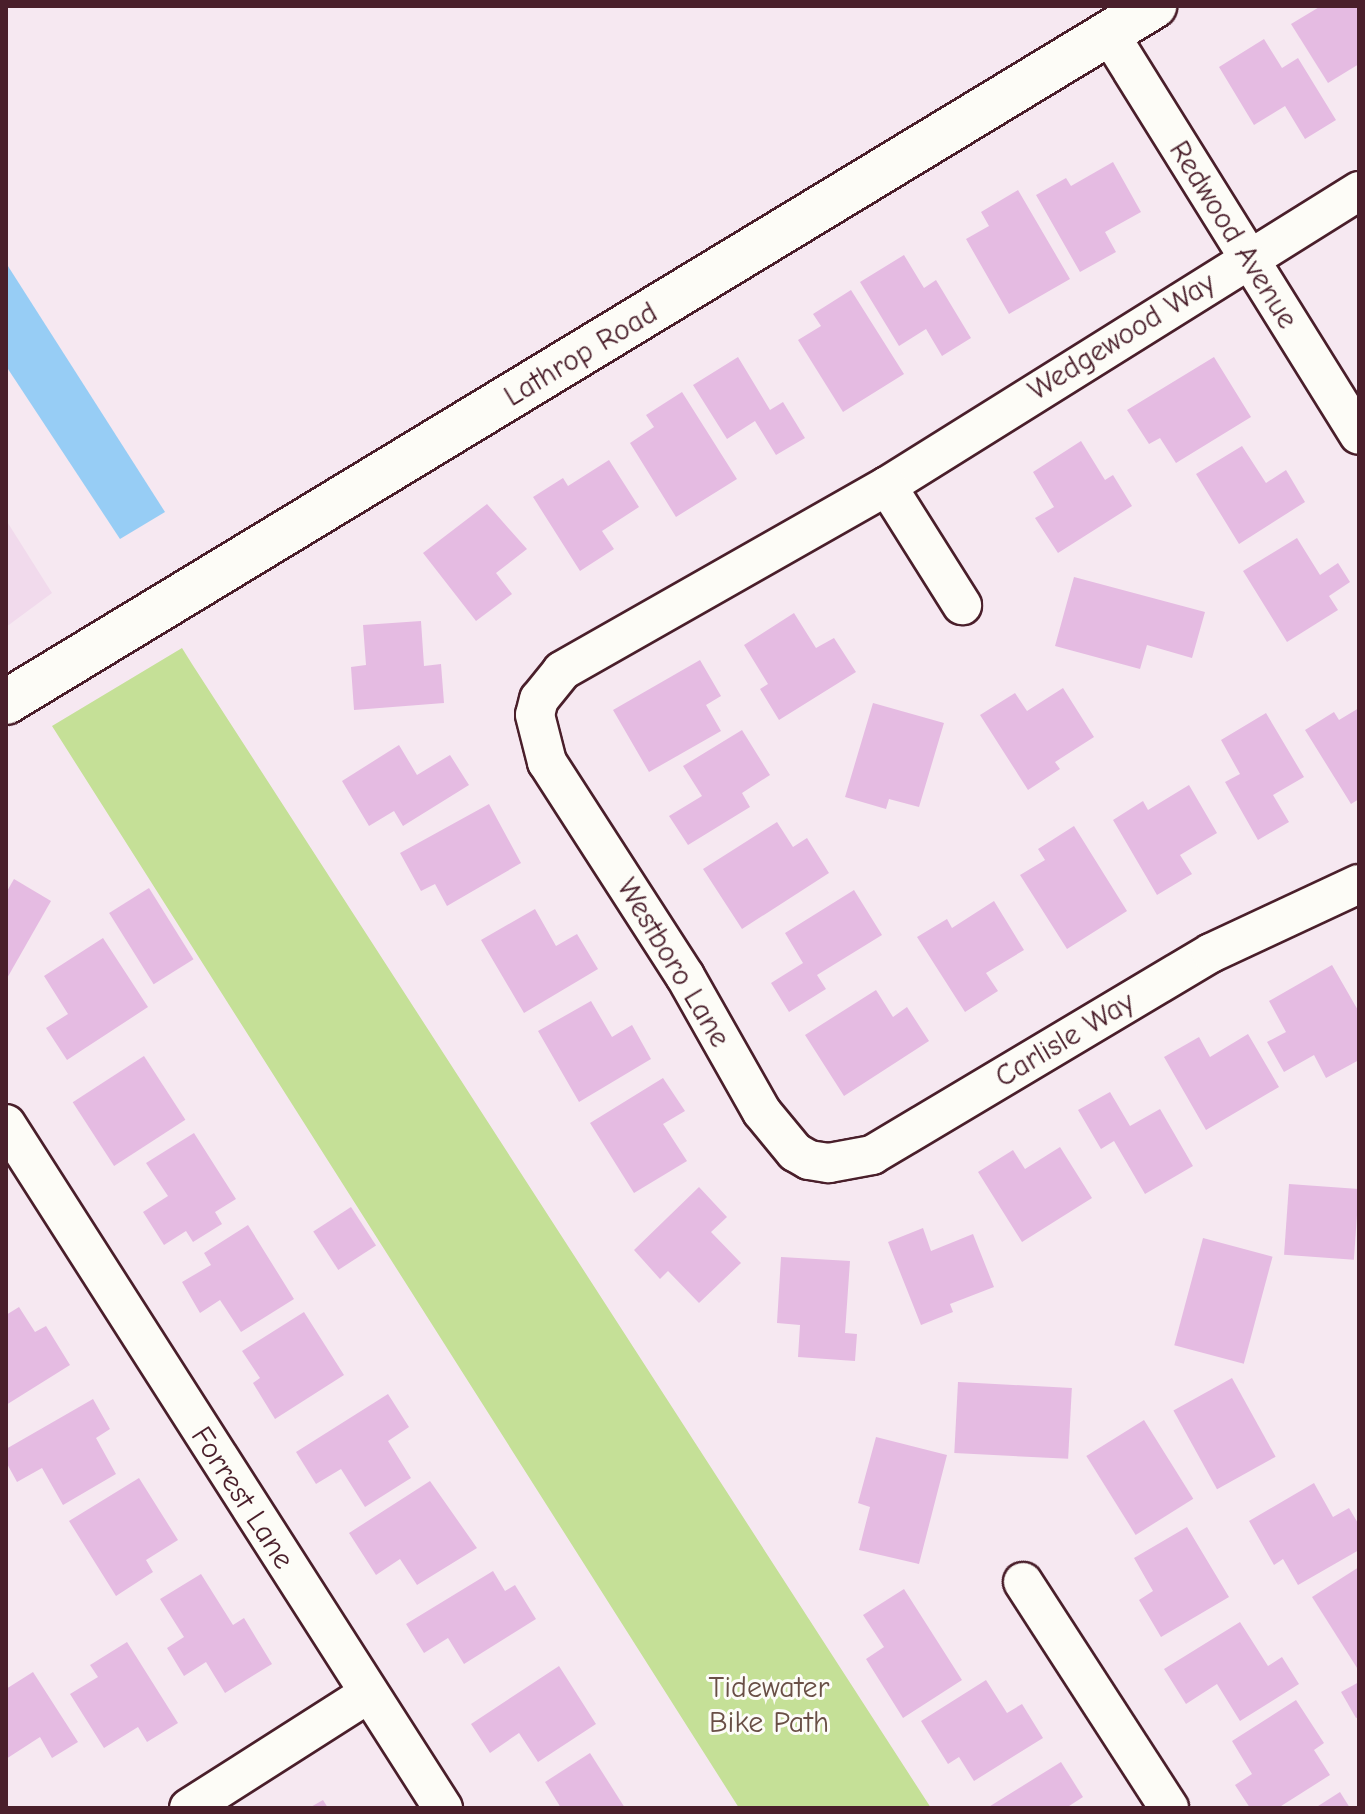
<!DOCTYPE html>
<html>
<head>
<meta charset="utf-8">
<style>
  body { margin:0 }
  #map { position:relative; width:1365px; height:1814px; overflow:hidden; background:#f6e8f1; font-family:"Comic Neue",sans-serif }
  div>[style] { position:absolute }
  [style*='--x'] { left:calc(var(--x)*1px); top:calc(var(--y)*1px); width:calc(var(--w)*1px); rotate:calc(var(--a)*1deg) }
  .built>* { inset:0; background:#f1daec }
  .green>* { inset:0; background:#c5e097 }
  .water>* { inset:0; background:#97cdf5 }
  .building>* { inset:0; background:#e5bbe2; transform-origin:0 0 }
  .roads { filter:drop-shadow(2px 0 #4a1f2b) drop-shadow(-2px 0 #4a1f2b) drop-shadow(0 2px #4a1f2b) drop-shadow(0 -2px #4a1f2b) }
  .minor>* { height:38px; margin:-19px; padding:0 19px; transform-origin:19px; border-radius:19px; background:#fdfcf7 }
  .major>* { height:44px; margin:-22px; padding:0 22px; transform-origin:22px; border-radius:22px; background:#fdfcf7 }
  span { translate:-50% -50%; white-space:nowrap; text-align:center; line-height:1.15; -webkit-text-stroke:6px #fdfcf7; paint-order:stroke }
  .street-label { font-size:30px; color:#4a1f2b }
  .park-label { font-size:30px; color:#694f46 }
  .frame { position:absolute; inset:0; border:8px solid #4a1f2b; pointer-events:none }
</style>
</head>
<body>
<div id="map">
  <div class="built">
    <i style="clip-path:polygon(6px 520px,52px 593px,6px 627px)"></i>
  </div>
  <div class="green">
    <i style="clip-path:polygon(182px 648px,192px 664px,931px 1808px,739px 1808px,52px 726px)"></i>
  </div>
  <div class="water">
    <i style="clip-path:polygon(6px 263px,165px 512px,120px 539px,6px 366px)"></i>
  </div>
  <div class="building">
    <i style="clip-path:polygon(1321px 6px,1359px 6px,1359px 64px,1328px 83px,1291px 24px)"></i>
    <i style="clip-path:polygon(1264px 39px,1282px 68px,1298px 58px,1336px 120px,1305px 139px,1285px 106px,1254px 125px,1219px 67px)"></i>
    <i style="clip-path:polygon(1113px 162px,1141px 212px,1105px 232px,1116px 252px,1080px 272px,1036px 195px,1066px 178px,1071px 186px)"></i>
    <i style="clip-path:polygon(1018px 190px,1070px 279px,1009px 314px,966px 239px,989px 226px,981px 212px)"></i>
    <i style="clip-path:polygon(904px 255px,924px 288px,936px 280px,971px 338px,942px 356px,926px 329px,899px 346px,860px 282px)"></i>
    <i style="clip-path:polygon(851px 290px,904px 374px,843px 412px,798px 340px,821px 326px,813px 314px)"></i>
    <i style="clip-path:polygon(738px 357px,770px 410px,783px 402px,805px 438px,776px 455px,755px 421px,727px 439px,693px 385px)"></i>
    <i style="clip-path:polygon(1214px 357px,1251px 417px,1176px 463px,1160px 438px,1149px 444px,1127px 410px)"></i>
    <i style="clip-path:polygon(682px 392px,737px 479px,676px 517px,630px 443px,654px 427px,646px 415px)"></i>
    <i style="clip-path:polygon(1081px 441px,1105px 480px,1113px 475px,1132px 506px,1058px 553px,1035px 518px,1054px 507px,1033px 472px)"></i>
    <i style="clip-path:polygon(1242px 446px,1266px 483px,1286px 470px,1305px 502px,1239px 544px,1196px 474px)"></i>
    <i style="clip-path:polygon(609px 460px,639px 507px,602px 531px,614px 549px,580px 571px,533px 497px,563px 478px,568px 486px)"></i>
    <i style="clip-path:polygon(487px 504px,527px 549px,496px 573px,512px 594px,476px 621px,423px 553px)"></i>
    <i style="clip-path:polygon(1297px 538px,1320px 575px,1338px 563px,1350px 582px,1329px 596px,1338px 610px,1287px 642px,1243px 571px)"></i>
    <i style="clip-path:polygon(1074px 577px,1205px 612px,1192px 658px,1147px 645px,1140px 669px,1055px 646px)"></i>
    <i style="clip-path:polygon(794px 613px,816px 648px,834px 638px,856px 672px,779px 720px,760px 689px,768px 684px,744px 645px)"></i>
    <i style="clip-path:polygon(421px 621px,424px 666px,441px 664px,444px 703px,354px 710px,351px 667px,366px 665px,363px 625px)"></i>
    <i style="clip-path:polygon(700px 660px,721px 696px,706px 705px,721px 731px,649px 772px,613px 710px)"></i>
    <i style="clip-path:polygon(1063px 688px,1094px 737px,1055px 762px,1060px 769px,1028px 790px,980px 715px,1015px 693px,1027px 711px)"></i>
    <i style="clip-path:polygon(873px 703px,944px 723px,919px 807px,889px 799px,886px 809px,845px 797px)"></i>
    <i style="clip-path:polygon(1359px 708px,1359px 799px,1351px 804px,1305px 730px,1334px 712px,1339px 720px)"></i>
    <i style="clip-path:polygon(1266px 713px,1304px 777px,1273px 795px,1289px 822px,1258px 840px,1225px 782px,1240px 774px,1221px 740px)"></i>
    <i style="clip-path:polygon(742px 730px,770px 775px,742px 793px,750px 807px,688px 845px,669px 816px,702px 796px,683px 766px)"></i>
    <i style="clip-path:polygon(399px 745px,417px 775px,450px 755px,469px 785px,403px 826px,394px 811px,369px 826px,342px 781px)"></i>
    <i style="clip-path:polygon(1189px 785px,1217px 833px,1180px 855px,1192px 874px,1157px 895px,1113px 820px,1143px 801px,1148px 810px)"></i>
    <i style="clip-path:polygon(489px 804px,521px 863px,447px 906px,435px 884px,421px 891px,400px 853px)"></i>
    <i style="clip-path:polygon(777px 822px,793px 847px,807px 838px,829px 873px,742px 929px,703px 869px)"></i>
    <i style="clip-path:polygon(1074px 826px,1127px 911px,1067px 949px,1020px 875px,1045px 860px,1038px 849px)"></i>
    <i style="clip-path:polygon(14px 879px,51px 901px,6px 980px,6px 893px)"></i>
    <i style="left:149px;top:888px;width:84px;height:47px;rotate:58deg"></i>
    <i style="clip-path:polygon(854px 890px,882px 935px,817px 975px,826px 989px,789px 1012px,771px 983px,803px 963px,785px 933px)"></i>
    <i style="clip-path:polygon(994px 901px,1024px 950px,986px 973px,998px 991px,965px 1012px,917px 937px,947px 919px,952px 928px)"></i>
    <i style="clip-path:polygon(535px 909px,556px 946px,577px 934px,598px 969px,524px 1013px,481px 940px)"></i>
    <i style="clip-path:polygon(103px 938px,148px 1007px,67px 1060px,46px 1028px,68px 1014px,44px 976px)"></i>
    <i style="clip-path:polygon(1332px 965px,1359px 1012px,1359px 1060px,1326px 1078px,1314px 1055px,1284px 1072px,1267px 1042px,1286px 1032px,1269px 1001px)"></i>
    <i style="clip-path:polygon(876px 990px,893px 1017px,907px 1007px,929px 1041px,844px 1096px,805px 1035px)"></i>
    <i style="clip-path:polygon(591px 1001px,612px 1037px,632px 1025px,651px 1059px,579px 1102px,538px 1031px)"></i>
    <i style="clip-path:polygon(1248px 1034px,1279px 1087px,1206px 1130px,1164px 1057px,1199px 1037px,1210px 1057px)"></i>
    <i style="left:144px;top:1056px;width:76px;height:85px;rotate:57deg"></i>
    <i style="clip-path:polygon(663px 1078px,685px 1111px,663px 1124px,687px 1161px,634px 1193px,590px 1123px)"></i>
    <i style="clip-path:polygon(1110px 1092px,1130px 1126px,1160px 1109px,1193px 1166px,1145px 1194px,1114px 1141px,1101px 1149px,1078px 1110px)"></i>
    <i style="clip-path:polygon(194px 1133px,236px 1199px,215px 1212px,222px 1224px,193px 1242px,186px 1231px,164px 1245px,143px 1212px,168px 1196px,146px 1163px)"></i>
    <i style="clip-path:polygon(1060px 1147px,1092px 1198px,1022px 1242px,978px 1172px,1013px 1150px,1025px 1169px)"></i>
    <i style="left:1289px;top:1184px;width:70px;height:71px;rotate:4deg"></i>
    <i style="clip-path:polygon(699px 1187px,727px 1217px,711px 1232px,741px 1263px,699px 1303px,668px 1271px,660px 1279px,634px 1250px)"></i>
    <i style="left:351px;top:1207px;width:46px;height:45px;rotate:57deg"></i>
    <i style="clip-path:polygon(248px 1225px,294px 1299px,241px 1332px,220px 1300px,200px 1313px,182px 1282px,211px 1265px,204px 1253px)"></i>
    <i style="clip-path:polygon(923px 1228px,931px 1251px,973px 1234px,994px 1287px,950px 1304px,953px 1312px,921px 1325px,888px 1242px)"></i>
    <i style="left:1203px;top:1238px;width:72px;height:111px;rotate:15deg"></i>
    <i style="clip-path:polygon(781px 1257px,850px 1261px,845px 1333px,857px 1334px,855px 1361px,798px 1357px,800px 1325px,777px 1323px)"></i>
    <i style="clip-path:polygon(19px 1307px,35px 1332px,46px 1326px,70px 1365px,6px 1405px,6px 1315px)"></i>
    <i style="clip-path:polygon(304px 1312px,344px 1375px,275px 1419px,253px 1383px,260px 1378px,242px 1351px)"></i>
    <i style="left:1232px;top:1378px;width:90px;height:67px;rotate:61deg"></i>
    <i style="left:958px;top:1382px;width:114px;height:71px;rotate:3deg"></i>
    <i style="clip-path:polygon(388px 1394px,409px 1427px,388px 1441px,411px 1478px,365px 1507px,341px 1469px,316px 1484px,296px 1452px)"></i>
    <i style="clip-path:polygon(93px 1399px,110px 1429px,96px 1438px,116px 1474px,63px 1505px,42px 1468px,17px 1482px,6px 1462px,6px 1449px)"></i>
    <i style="left:1144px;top:1420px;width:93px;height:68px;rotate:58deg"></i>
    <i style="clip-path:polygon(876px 1437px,947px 1455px,919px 1564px,859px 1550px,870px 1507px,858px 1503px)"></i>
    <i style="clip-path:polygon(139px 1478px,178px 1540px,146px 1560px,153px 1572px,116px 1596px,69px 1521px)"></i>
    <i style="clip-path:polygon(430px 1481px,477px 1548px,417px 1585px,400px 1559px,376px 1575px,349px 1533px)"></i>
    <i style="clip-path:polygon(1314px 1483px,1333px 1517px,1349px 1508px,1359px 1525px,1359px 1550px,1298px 1585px,1283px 1559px,1274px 1565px,1249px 1521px)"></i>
    <i style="clip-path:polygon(1187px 1527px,1229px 1597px,1161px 1637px,1139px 1600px,1153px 1591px,1134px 1558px)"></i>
    <i style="clip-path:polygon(1359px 1567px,1359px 1671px,1312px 1597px)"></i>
    <i style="clip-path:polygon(493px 1571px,505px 1591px,515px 1585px,536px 1619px,464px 1664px,448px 1638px,424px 1653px,406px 1624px)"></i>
    <i style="clip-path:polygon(201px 1574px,233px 1625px,244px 1618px,272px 1664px,225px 1693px,206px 1662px,184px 1676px,167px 1648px,184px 1637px,160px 1599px)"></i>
    <i style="clip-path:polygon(904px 1589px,962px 1680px,903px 1718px,866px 1659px,884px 1647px,863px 1615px)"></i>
    <i style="clip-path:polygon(1240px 1622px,1268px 1666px,1282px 1657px,1299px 1684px,1240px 1721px,1217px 1684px,1186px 1704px,1164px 1669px)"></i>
    <i style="clip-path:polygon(127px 1642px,178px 1723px,147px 1742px,138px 1727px,104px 1748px,70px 1694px,98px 1677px,90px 1665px)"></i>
    <i style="clip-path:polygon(559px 1666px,596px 1724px,538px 1762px,519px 1733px,490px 1753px,471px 1724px)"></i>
    <i style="clip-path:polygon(33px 1672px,78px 1742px,52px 1758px,40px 1737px,6px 1759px,6px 1689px)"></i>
    <i style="clip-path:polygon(986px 1680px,1007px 1713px,1022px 1704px,1043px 1738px,974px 1781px,959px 1757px,948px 1764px,921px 1721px)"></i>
    <i style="clip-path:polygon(1359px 1682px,1359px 1717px,1356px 1718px,1341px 1692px)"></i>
    <i style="clip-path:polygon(1296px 1700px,1324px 1743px,1314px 1750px,1330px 1775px,1278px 1808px,1250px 1808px,1235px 1785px,1252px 1774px,1232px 1741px)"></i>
    <i style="clip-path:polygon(590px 1753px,625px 1808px,561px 1808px,545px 1782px)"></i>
    <i style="clip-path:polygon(1061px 1762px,1083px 1797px,1066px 1808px,987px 1808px)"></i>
    <i style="clip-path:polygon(1340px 1792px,1350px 1808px,1315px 1808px)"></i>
    <i style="clip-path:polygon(323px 1800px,328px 1808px,309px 1808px)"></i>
  </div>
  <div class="roads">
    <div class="minor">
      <i style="--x:1110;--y:35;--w:471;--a:58.1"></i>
      <i style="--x:1359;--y:191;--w:557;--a:147.99"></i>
      <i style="--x:887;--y:486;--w:374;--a:150.4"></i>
      <i style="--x:562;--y:671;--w:36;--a:129"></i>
      <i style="--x:539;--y:699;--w:16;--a:104"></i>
      <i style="--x:535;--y:715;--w:49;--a:75.7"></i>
      <i style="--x:547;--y:762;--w:255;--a:57.2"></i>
      <i style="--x:685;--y:976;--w:156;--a:60.5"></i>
      <i style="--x:762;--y:1112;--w:52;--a:50.5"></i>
      <i style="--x:795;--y:1152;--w:16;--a:30"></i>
      <i style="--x:809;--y:1160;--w:20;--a:9"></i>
      <i style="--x:829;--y:1163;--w:44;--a:-10.5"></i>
      <i style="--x:872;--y:1155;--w:395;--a:-30.8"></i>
      <i style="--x:1211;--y:953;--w:163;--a:-25"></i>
      <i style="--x:887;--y:486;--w:141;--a:57.8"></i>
      <i style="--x:6;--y:1124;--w:812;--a:57.43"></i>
      <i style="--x:1023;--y:1582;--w:269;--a:57.1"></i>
      <i style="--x:189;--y:1808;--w:212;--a:-32.5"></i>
    </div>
    <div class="major">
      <i style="--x:6;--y:702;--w:1343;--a:-31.23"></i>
    </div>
  </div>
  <div class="street-label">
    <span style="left:1233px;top:235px;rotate:58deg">Redwood Avenue</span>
    <span style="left:1122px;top:337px;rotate:-32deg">Wedgewood Way</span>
    <span style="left:581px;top:355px;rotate:-31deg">Lathrop Road</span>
    <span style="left:673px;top:963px;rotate:59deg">Westboro Lane</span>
    <span style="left:1065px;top:1040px;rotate:-31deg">Carlisle Way</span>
    <span style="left:242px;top:1498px;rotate:57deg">Forrest Lane</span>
  </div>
  <div class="park-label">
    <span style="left:769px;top:1705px">Tidewater<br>Bike Path</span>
  </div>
  <div class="frame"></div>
</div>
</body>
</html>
